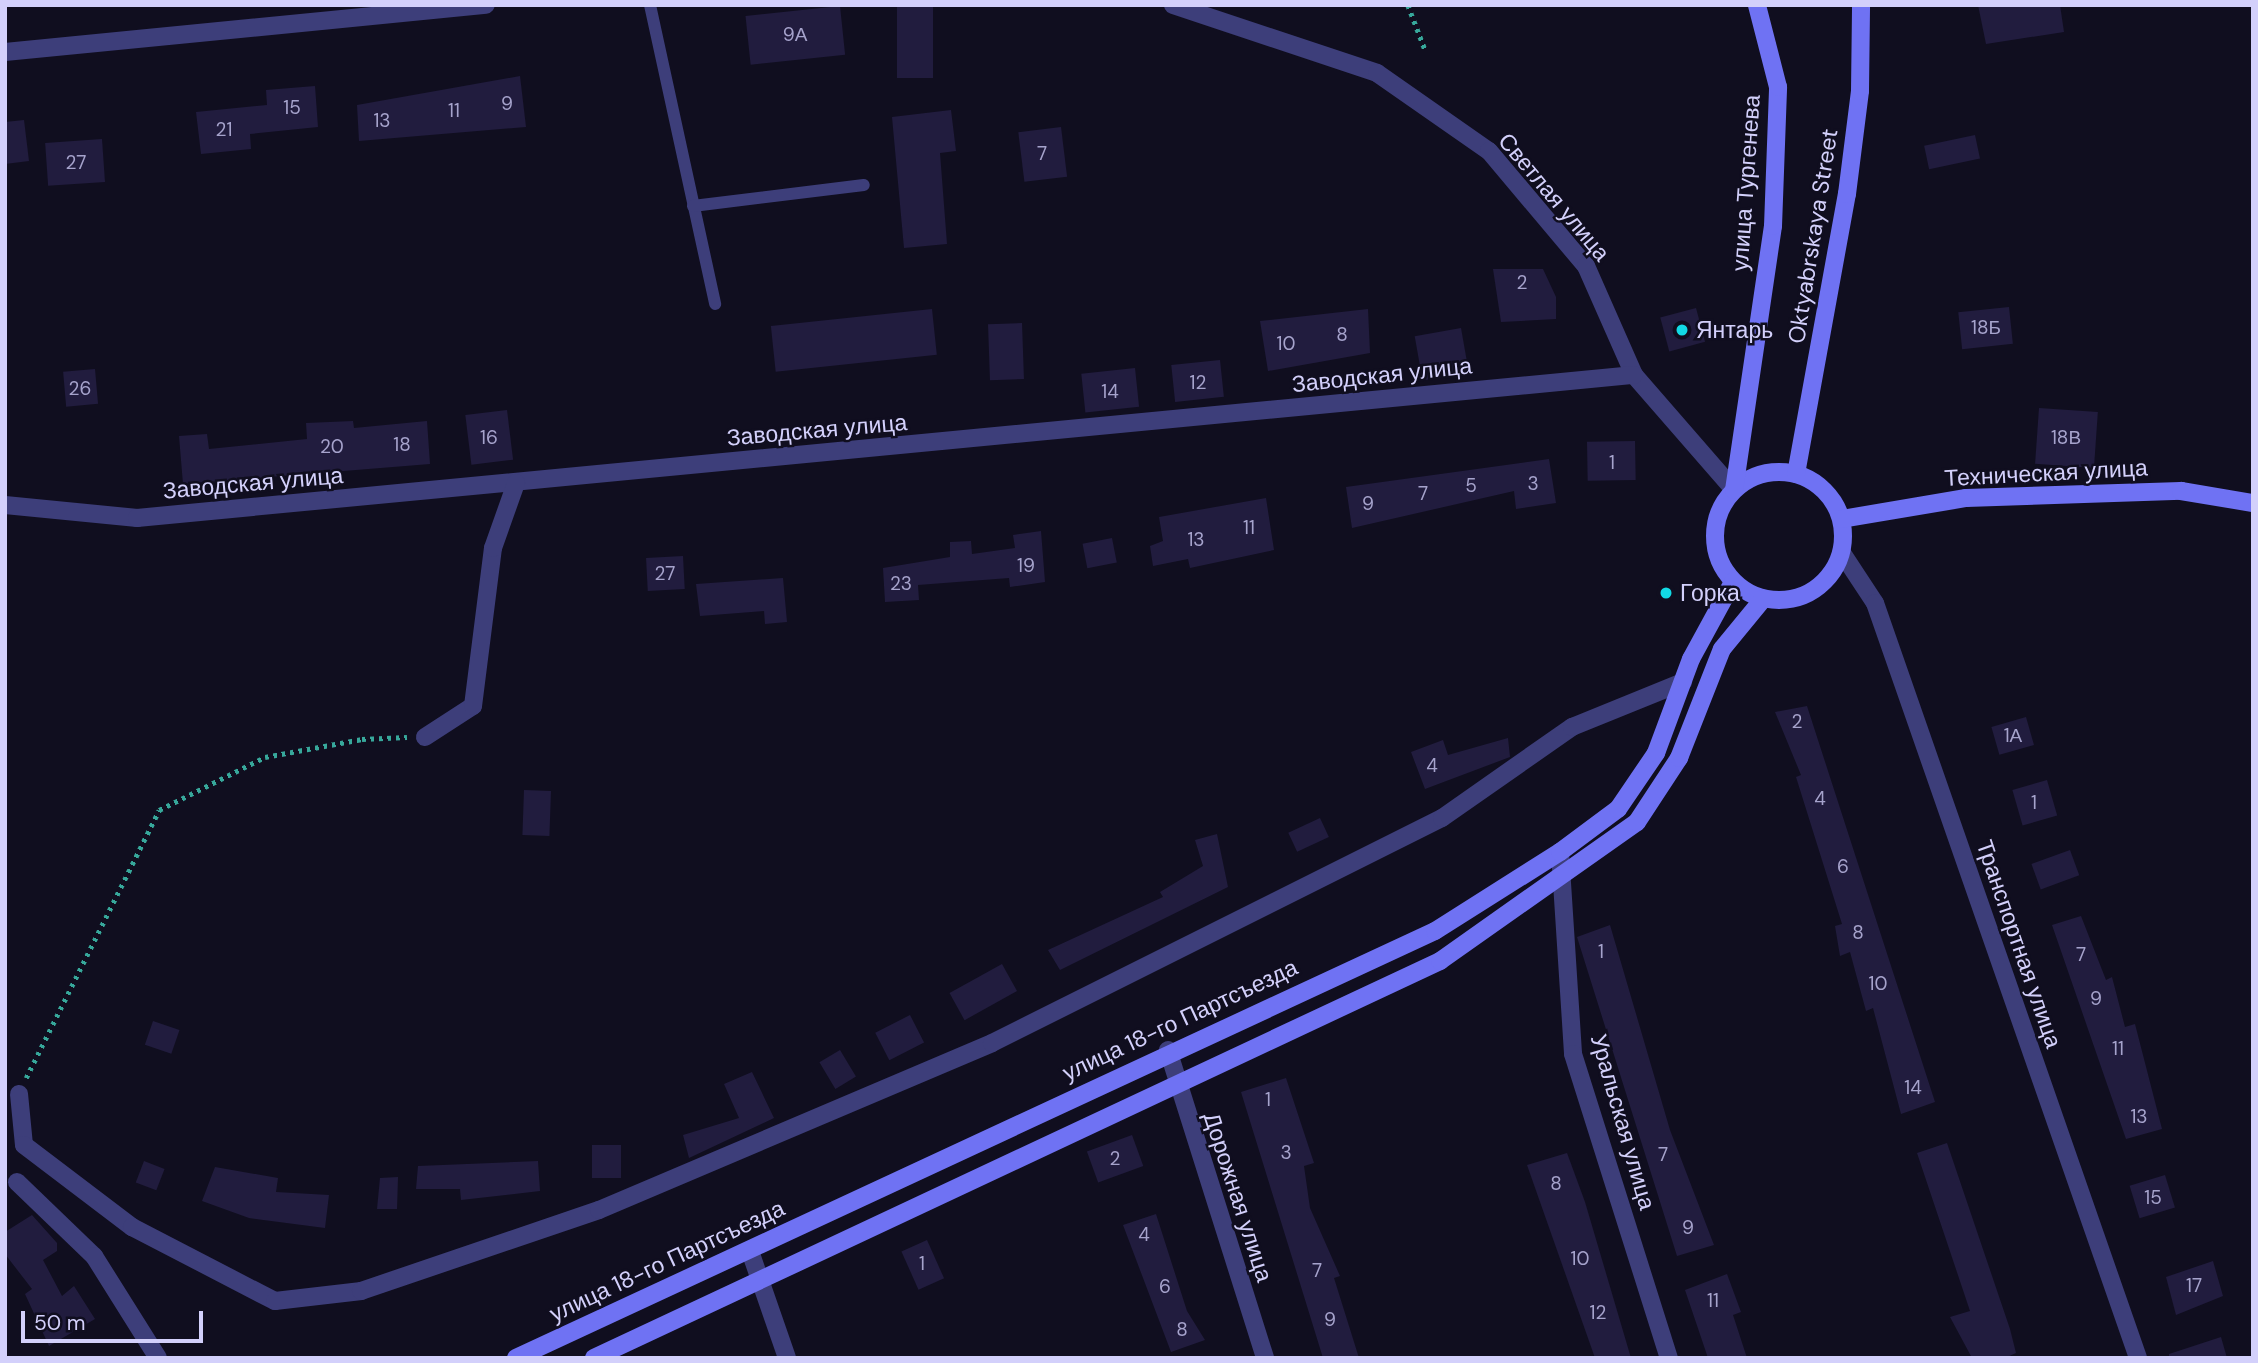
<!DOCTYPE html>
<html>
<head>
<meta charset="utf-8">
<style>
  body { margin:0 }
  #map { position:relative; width:2258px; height:1363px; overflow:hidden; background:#100e1f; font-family:"DM Sans",sans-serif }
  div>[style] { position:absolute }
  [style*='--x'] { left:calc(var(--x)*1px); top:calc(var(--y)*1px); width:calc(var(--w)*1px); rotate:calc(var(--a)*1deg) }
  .building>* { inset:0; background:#211c3e; transform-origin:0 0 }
  .path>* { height:4.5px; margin-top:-2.25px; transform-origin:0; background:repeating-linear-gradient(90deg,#37a89b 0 3.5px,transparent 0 8.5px) }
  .lane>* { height:12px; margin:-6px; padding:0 6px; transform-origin:6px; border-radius:6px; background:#3d3e7a }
  .street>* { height:18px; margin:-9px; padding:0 9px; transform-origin:9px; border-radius:9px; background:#3d3e7a }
  .secondary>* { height:18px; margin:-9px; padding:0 9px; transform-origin:9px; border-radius:9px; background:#6f72f3 }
  .secondary>.ring { margin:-9px; padding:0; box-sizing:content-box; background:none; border:18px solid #6f72f3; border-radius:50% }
  .dots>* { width:19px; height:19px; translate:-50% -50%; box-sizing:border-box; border:4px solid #100e1f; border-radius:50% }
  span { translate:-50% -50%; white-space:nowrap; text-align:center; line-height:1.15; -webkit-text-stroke:5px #100e1f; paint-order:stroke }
  .number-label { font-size:19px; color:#a6a3cc }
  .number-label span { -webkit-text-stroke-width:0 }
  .street-label { font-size:23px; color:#d3d0fb }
  .poi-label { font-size:23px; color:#d3d0fb }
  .left { translate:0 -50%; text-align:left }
  .frame { position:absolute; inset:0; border:7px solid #d3d0fb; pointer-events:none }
  .scale { position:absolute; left:21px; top:1311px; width:182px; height:32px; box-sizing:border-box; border:4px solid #d3d0fb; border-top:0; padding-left:9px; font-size:21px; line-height:24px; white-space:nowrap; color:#d3d0fb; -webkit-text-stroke:5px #100e1f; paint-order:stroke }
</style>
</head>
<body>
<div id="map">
  <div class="building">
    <i style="left:897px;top:5px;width:36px;height:73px"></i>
    <i style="clip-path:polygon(1978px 5px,2060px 5px,2064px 32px,1986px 44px)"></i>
    <i style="left:840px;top:6px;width:49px;height:95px;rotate:84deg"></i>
    <i style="clip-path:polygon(520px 76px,526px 127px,359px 141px,357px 105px)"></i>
    <i style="clip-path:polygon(315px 86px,318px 127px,250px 134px,251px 149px,201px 154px,196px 112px,267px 105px,266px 90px)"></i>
    <i style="clip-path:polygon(951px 110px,956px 151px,940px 153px,947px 244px,904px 248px,892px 117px)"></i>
    <i style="clip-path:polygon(24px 120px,29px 161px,5px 164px,5px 122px)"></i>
    <i style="left:1061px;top:127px;width:50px;height:43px;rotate:83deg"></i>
    <i style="left:1975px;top:135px;width:24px;height:52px;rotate:78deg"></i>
    <i style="left:102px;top:139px;width:43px;height:57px;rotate:86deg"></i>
    <i style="clip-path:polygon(1493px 269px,1543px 269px,1556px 297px,1556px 319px,1501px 322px)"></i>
    <i style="left:2009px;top:307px;width:37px;height:51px;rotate:84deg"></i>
    <i style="left:1696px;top:308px;width:35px;height:37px;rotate:75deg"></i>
    <i style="left:932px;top:309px;width:46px;height:162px;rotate:84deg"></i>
    <i style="clip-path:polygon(1368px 309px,1370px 353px,1268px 371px,1260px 321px)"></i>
    <i style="left:1022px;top:323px;width:56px;height:34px;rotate:88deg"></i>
    <i style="left:1461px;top:328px;width:45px;height:47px;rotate:80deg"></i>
    <i style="left:1220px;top:360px;width:37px;height:49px;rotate:84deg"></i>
    <i style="left:1135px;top:368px;width:39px;height:54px;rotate:84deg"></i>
    <i style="left:95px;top:369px;width:35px;height:32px;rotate:85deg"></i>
    <i style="left:2039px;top:408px;width:59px;height:56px;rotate:4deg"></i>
    <i style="left:507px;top:410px;width:50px;height:42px;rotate:83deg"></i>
    <i style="clip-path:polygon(353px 421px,354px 428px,427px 421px,430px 464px,183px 484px,179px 436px,207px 434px,209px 449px,307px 439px,306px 423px)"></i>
    <i style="left:1635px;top:441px;width:39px;height:48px;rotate:89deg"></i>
    <i style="clip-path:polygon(1549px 459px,1556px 503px,1516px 509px,1514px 491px,1352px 528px,1346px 487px)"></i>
    <i style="clip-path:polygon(1266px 498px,1274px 550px,1190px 568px,1188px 559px,1153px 566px,1150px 546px,1163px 541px,1159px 517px)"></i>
    <i style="clip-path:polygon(1041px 531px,1045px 582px,1010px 587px,1009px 578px,918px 585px,919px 600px,885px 602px,883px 568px,950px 557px,950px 542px,971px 541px,972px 554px,1015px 548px,1013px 535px)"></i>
    <i style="left:1112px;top:538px;width:25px;height:30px;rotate:79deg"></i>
    <i style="left:683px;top:556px;width:33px;height:37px;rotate:87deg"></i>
    <i style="clip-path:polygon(783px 578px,787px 622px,765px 624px,764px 611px,700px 616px,696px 584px)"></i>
    <i style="clip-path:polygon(1807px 706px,1935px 1102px,1901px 1114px,1873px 1008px,1866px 1011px,1850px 952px,1840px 956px,1835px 926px,1842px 924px,1796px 777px,1801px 775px,1775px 712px)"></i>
    <i style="left:2026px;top:717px;width:29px;height:36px;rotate:74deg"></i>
    <i style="clip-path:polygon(1508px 738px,1510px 757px,1425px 789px,1411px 752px,1443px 740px,1448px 755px)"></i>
    <i style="left:2047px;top:780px;width:37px;height:36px;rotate:74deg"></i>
    <i style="left:524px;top:790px;width:27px;height:45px;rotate:2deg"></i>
    <i style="left:1320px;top:818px;width:21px;height:35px;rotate:65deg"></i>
    <i style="clip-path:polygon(1217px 834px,1228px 887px,1060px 970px,1048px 950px,1163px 897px,1160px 892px,1203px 866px,1195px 840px)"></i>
    <i style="left:2070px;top:850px;width:27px;height:41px;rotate:70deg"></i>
    <i style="clip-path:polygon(2081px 916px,2106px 980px,2112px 977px,2125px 1027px,2135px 1024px,2162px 1129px,2126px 1139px,2052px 925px)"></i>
    <i style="clip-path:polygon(1610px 925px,1670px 1130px,1714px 1245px,1677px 1256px,1577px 937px)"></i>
    <i style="left:1002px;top:964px;width:31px;height:60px;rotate:61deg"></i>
    <i style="left:910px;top:1015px;width:31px;height:39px;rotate:63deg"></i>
    <i style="left:153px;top:1021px;width:28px;height:25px;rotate:19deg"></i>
    <i style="left:840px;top:1050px;width:31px;height:24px;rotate:59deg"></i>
    <i style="clip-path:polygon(752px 1072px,774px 1118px,689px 1158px,683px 1135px,739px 1118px,724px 1084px)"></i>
    <i style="clip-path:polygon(1286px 1078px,1314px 1163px,1304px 1166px,1310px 1208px,1340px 1276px,1334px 1278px,1359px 1358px,1323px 1358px,1241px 1092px)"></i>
    <i style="left:1132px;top:1135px;width:33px;height:48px;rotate:70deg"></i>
    <i style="clip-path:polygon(1947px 1143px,2010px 1329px,2016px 1353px,2005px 1358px,1972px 1358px,1950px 1317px,1970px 1311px,1917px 1153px)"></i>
    <i style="left:621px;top:1145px;width:33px;height:29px;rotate:90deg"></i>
    <i style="clip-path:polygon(1567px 1153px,1585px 1202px,1631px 1358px,1595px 1358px,1527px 1165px)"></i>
    <i style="left:144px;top:1161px;width:22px;height:23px;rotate:21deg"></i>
    <i style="clip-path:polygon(538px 1161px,540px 1191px,461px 1200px,460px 1189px,416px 1189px,418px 1166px)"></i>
    <i style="clip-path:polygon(215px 1167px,278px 1178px,276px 1192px,329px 1195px,325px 1228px,249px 1218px,202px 1201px)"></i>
    <i style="left:2165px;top:1175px;width:34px;height:37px;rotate:73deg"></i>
    <i style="clip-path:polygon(398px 1177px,397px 1209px,377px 1209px,380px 1178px)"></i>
    <i style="clip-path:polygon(1156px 1214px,1187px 1311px,1205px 1340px,1171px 1352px,1123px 1225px)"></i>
    <i style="clip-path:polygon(32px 1215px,57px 1243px,57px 1251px,43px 1260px,62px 1296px,74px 1286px,95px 1319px,49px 1346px,25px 1294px,32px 1289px,5px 1254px,5px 1232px)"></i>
    <i style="left:927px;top:1240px;width:42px;height:28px;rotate:66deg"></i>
    <i style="clip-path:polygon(2213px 1261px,2223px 1296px,2176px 1315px,2166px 1277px)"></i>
    <i style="clip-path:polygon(1727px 1274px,1741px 1312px,1733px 1315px,1747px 1358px,1708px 1358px,1685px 1290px)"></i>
    <i style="clip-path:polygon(2221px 1337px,2227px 1358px,2169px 1358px,2169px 1354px)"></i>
  </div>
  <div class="path">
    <i style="--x:1408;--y:5;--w:50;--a:69"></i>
    <i style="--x:26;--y:1078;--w:299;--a:-63.6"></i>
    <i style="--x:159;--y:810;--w:119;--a:-26.6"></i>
    <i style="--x:265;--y:757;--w:99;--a:-10.5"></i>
    <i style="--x:362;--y:739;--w:45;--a:-2.5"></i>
  </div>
  <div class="lane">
    <i style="--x:650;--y:5;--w:306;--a:77.7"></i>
    <i style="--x:693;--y:206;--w:172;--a:-7"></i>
  </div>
  <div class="street">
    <i style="--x:1173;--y:5;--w:215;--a:18.4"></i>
    <i style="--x:1377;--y:73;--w:136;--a:34.9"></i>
    <i style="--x:1489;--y:151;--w:150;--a:49.9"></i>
    <i style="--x:1586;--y:266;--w:119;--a:66.2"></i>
    <i style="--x:1634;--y:375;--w:152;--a:49"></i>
    <i style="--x:5;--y:52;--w:483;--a:-5.6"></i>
    <i style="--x:5;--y:505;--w:133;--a:5.6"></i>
    <i style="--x:137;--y:518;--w:1504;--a:-5.46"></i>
    <i style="--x:1842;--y:553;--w:60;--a:56.6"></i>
    <i style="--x:1875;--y:603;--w:799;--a:70.79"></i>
    <i style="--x:425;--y:737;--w:57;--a:-32.9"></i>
    <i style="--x:473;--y:706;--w:159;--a:-82.8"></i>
    <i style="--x:493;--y:548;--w:69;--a:-70.5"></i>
    <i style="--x:1560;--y:852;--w:202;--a:86.3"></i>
    <i style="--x:1573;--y:1054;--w:319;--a:72.5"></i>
    <i style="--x:1168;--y:1050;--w:323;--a:72.5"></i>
    <i style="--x:19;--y:1094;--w:51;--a:84.4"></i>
    <i style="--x:24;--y:1145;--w:136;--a:37.2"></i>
    <i style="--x:132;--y:1227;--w:161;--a:27.4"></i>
    <i style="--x:275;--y:1301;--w:87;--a:-6.6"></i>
    <i style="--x:361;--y:1291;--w:251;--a:-18.8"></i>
    <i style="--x:599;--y:1210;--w:427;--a:-23"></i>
    <i style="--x:992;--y:1043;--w:503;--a:-26.57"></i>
    <i style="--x:1442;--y:818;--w:159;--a:-35"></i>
    <i style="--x:1572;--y:727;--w:120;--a:-22.1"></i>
    <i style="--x:17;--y:1182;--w:107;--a:43.9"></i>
    <i style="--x:94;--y:1256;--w:120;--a:57.9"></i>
    <i style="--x:750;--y:1251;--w:113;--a:70.9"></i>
  </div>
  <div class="secondary">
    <i class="ring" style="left:1715px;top:472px;width:110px;height:110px"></i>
    <i style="--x:1796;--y:474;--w:285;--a:-79.7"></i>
    <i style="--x:1847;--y:194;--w:104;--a:-82.8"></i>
    <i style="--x:1860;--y:91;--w:86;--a:-89.3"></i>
    <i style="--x:1734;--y:490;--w:267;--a:-81.6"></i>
    <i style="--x:1773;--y:226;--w:139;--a:-87.9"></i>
    <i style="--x:1778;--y:87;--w:85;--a:-104.4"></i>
    <i style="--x:1842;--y:519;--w:126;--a:-9.6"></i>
    <i style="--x:1966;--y:498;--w:215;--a:-1.9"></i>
    <i style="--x:2181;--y:491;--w:73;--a:9.5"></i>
    <i style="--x:516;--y:1358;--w:1013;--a:-24.92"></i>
    <i style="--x:1435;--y:931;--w:148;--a:-32.3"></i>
    <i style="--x:1560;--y:852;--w:72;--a:-36.6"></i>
    <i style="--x:1618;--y:809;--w:68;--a:-55.8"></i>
    <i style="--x:1656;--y:753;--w:100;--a:-69.6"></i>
    <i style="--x:1691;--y:659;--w:88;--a:-61.4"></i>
    <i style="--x:594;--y:1358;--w:935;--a:-25.14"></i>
    <i style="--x:1440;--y:961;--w:241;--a:-35.2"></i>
    <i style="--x:1637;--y:822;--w:77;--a:-56.7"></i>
    <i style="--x:1679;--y:758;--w:117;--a:-68.5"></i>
    <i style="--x:1722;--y:649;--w:65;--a:-50.6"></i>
  </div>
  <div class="dots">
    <i style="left:1682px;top:330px;background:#12dae5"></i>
    <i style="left:1666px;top:593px;background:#12dae5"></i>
  </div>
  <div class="number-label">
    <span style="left:795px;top:35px">9А</span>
    <span style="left:507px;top:104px">9</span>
    <span style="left:292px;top:108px">15</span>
    <span style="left:454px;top:111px">11</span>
    <span style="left:382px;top:121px">13</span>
    <span style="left:224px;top:130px">21</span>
    <span style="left:1042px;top:154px">7</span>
    <span style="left:76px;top:163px">27</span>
    <span style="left:1522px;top:283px">2</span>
    <span style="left:1986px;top:328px">18Б</span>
    <span style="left:1342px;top:335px">8</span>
    <span style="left:1286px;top:344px">10</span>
    <span style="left:1198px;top:383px">12</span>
    <span style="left:80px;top:389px">26</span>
    <span style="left:1110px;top:392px">14</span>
    <span style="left:489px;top:438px">16</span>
    <span style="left:2066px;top:438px">18В</span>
    <span style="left:402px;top:445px">18</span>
    <span style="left:332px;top:447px">20</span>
    <span style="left:1612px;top:463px">1</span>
    <span style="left:1533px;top:484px">3</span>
    <span style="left:1471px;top:486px">5</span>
    <span style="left:1423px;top:494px">7</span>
    <span style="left:1368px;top:504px">9</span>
    <span style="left:1249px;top:528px">11</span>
    <span style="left:1196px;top:540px">13</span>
    <span style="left:1026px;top:566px">19</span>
    <span style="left:665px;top:574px">27</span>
    <span style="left:901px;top:584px">23</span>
    <span style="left:1797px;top:722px">2</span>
    <span style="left:2013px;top:736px">1А</span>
    <span style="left:1432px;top:766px">4</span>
    <span style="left:1820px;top:799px">4</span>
    <span style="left:2034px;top:803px">1</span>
    <span style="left:1843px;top:867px">6</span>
    <span style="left:1858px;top:933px">8</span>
    <span style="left:1601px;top:952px">1</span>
    <span style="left:2081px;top:955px">7</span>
    <span style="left:1878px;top:984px">10</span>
    <span style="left:2096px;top:999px">9</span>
    <span style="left:2118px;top:1049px">11</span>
    <span style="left:1913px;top:1088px">14</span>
    <span style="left:1268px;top:1100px">1</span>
    <span style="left:2139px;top:1117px">13</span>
    <span style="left:1286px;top:1153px">3</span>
    <span style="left:1663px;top:1155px">7</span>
    <span style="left:1115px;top:1159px">2</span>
    <span style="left:1556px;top:1184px">8</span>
    <span style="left:2153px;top:1198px">15</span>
    <span style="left:1688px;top:1228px">9</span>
    <span style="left:1144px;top:1235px">4</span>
    <span style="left:1580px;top:1259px">10</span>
    <span style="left:922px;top:1264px">1</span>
    <span style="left:1317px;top:1271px">7</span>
    <span style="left:2194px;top:1286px">17</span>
    <span style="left:1165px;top:1287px">6</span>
    <span style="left:1713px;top:1301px">11</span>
    <span style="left:1598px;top:1313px">12</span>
    <span style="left:1330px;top:1320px">9</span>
    <span style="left:1182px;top:1330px">8</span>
  </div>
  <div class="street-label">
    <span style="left:1746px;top:183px;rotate:-86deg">улица Тургенева</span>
    <span style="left:1554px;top:197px;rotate:50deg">Светлая улица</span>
    <span style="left:1813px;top:236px;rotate:-81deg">Oktyabrskaya Street</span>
    <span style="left:1382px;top:375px;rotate:-6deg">Заводская улица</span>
    <span style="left:817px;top:430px;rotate:-5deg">Заводская улица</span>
    <span style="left:2046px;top:473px;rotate:-3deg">Техническая улица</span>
    <span style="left:253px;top:483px;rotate:-5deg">Заводская улица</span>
    <span style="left:2019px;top:944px;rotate:71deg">Транспортная улица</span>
    <span style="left:1180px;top:1020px;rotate:-25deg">улица 18-го Партсъезда</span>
    <span style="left:1623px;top:1122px;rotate:74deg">Уральская улица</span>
    <span style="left:1238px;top:1197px;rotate:72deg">Дорожная улица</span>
    <span style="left:667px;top:1261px;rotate:-25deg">улица 18-го Партсъезда</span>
  </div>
  <div class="poi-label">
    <span class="left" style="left:1696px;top:330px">Янтарь</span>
    <span class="left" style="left:1680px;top:593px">Горка</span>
  </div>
  <div class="frame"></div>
  <div class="scale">50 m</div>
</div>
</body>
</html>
